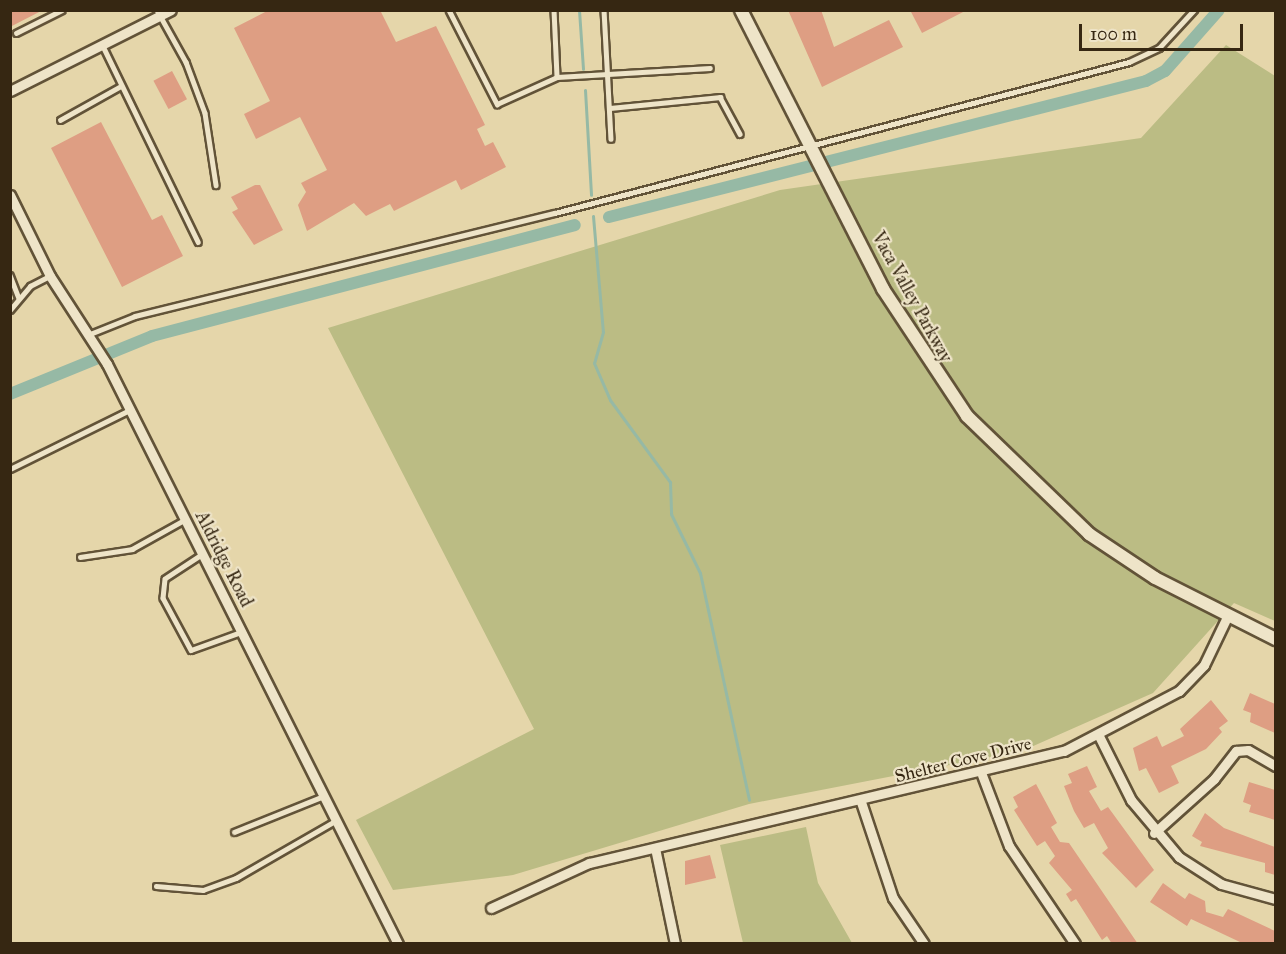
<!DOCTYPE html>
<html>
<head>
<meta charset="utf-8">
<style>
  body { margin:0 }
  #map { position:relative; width:1286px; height:954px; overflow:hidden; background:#e5d6aa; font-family:"IM FELL Great Primer",serif }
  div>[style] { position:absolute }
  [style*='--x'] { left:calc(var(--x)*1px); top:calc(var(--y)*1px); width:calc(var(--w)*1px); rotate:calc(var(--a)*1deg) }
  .green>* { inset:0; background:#bbbc84 }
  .stream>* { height:3px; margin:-1.5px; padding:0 1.5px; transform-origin:1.5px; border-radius:1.5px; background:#96b9a5 }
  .canal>* { height:12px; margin:-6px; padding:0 6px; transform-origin:6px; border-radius:6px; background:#96b9a5 }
  .building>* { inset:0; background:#de9e83; transform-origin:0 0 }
  .roads { filter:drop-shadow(2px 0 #625338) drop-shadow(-2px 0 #625338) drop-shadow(0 2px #625338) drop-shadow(0 -2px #625338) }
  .lane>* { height:4.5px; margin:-2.25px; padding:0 2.25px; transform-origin:2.25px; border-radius:2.25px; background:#eee4c8 }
  .street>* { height:9px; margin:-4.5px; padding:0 4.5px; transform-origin:4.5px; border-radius:4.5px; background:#eee4c8 }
  .secondary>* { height:12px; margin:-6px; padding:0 6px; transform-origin:6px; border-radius:6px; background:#eee4c8 }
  span { translate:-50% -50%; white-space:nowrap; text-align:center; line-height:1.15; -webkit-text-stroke:4.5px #eee4c8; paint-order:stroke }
  .street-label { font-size:18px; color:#362712 }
  .frame { position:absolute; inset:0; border:12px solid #362712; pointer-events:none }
  .scale { position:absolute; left:1079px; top:24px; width:164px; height:27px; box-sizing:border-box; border:3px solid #362712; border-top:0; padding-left:8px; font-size:18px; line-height:21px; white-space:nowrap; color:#362712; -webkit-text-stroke:4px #eee4c8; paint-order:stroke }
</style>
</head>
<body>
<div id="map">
  <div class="green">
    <i style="clip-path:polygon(1226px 45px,1275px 76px,1275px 621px,1234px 603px,1153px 693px,1022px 751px,749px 804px,513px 875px,393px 890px,356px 820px,534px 729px,328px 328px,780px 190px,1141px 138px)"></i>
    <i style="clip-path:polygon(806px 827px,818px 883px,852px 943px,743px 943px,720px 845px)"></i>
  </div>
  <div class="stream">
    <i style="--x:579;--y:10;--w:59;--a:86.1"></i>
    <i style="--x:585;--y:90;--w:105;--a:86.7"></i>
    <i style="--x:593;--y:216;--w:116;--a:85.1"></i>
    <i style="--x:603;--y:332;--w:32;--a:106"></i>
    <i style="--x:594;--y:363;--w:40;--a:66.6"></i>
    <i style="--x:610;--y:400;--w:102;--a:53.8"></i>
    <i style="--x:670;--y:482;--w:32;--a:88"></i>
    <i style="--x:671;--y:514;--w:66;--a:63.8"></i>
    <i style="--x:700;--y:573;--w:232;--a:77.8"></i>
  </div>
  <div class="canal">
    <i style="--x:609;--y:217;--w:554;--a:-14.21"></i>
    <i style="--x:1146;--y:81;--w:21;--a:-28"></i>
    <i style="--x:1165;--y:71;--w:81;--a:-48.5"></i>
    <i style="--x:10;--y:394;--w:153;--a:-22.2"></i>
    <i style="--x:152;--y:336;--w:437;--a:-14.7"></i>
  </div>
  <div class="building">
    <i style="clip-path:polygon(10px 10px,43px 10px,10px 27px)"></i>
    <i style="clip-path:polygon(269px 10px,380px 10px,396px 42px,436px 26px,485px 125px,477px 129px,485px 146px,493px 142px,506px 167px,461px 190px,456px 180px,394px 211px,390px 204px,366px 216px,354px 203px,307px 231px,298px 205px,306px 192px,301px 183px,327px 170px,300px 117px,256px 139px,244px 114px,270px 101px,234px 28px)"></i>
    <i style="clip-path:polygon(788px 10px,821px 10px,834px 47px,889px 20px,903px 47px,822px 87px)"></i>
    <i style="clip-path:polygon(910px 10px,967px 10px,922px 33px)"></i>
    <i style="left:172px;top:71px;width:32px;height:21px;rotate:62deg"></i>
    <i style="clip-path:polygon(101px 122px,152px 220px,162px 215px,183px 256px,122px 287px,51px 148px)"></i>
    <i style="clip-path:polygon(255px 185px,260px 185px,283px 230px,254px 245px,232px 212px,238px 209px,231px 197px)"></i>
    <i style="clip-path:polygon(1250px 693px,1275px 704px,1275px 733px,1250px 722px,1251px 713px,1243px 710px)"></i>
    <i style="clip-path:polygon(1211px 700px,1228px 721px,1219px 728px,1222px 732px,1206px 749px,1171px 766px,1179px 783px,1159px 793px,1146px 768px,1139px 771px,1133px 748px,1157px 736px,1162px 747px,1184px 736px,1180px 729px)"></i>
    <i style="clip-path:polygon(1087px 766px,1097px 787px,1089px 791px,1101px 811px,1108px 807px,1154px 870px,1136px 888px,1102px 853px,1108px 848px,1094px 823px,1084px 828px,1074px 811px,1064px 786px,1072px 783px,1068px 774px)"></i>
    <i style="clip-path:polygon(1249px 782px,1275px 790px,1275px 820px,1249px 812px,1251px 805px,1243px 802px)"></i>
    <i style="clip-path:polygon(1036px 784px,1057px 823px,1051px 827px,1060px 842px,1069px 843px,1138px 944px,1112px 944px,1107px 936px,1102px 940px,1076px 899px,1071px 902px,1066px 894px,1072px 890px,1049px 863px,1055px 856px,1045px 841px,1037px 846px,1014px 810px,1018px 807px,1013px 797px)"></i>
    <i style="clip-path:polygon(1205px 813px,1224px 828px,1275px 847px,1275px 875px,1265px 872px,1265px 863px,1200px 846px,1202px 842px,1192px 836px)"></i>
    <i style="clip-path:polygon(710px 855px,716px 878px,685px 885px,685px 861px)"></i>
    <i style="clip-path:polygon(1163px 883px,1185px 899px,1189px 893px,1205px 901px,1206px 912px,1223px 917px,1228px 909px,1275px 931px,1275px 944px,1240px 942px,1191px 919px,1187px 926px,1150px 902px)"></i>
  </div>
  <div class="roads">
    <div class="lane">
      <i style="--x:157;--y:10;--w:60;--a:60.9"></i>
      <i style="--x:186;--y:62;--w:54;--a:69.6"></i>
      <i style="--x:205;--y:113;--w:73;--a:81.3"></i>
      <i style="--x:449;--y:10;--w:106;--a:62.9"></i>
      <i style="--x:497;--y:104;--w:66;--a:-24.2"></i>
      <i style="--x:557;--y:77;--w:153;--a:-3.4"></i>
      <i style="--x:554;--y:10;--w:67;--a:87.4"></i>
      <i style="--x:604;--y:10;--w:129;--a:86.9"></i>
      <i style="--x:16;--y:33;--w:51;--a:-26.6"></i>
      <i style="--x:102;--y:44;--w:220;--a:64.1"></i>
      <i style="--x:610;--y:108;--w:111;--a:-5.7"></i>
      <i style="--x:720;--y:97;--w:42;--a:61.6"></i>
      <i style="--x:60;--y:120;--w:70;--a:-29.1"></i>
      <i style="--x:10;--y:275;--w:25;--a:69"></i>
      <i style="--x:10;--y:310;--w:31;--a:-50"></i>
      <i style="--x:30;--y:286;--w:22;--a:-27"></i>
      <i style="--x:90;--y:334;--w:48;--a:-21.8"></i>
      <i style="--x:135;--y:316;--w:432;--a:-13.8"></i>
      <i style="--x:555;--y:213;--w:594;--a:-14.74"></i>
      <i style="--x:1129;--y:62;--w:33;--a:-25"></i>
      <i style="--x:1159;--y:48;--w:52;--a:-47.4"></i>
      <i style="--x:10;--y:469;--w:134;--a:-26.2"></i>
      <i style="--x:203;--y:554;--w:45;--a:146.7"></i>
      <i style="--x:165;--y:579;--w:19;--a:96"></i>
      <i style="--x:163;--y:598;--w:59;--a:61.7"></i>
      <i style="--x:191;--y:650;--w:53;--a:-19.8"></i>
      <i style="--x:80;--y:557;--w:53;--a:-8.7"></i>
      <i style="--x:132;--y:549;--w:62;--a:-29.1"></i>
      <i style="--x:234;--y:832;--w:97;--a:-21.8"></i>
      <i style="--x:156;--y:886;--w:47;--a:4.9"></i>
      <i style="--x:203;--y:890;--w:35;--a:-20"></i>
      <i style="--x:236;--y:878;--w:116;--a:-29.9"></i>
    </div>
    <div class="street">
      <i style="--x:10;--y:91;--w:180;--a:-26.7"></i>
      <i style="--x:10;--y:195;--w:90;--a:63.7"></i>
      <i style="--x:50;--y:276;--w:105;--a:57.1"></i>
      <i style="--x:107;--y:364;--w:649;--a:63.36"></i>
      <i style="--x:1099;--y:736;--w:72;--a:63.4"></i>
      <i style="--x:1131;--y:800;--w:75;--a:49.9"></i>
      <i style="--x:1179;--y:857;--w:50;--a:32.7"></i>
      <i style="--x:1221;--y:884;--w:57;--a:15.3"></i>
      <i style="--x:982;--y:775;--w:76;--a:69.2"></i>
      <i style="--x:1009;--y:846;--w:118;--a:56"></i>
      <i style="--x:861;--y:802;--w:101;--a:71.6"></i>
      <i style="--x:893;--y:898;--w:55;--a:56"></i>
      <i style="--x:1154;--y:833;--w:81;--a:-42"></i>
      <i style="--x:1214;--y:779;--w:36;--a:-52"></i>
      <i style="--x:1236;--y:751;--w:12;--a:-5"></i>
      <i style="--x:1248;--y:750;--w:32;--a:30"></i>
      <i style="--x:655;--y:848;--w:98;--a:78.2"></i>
      <i style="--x:491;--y:908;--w:108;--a:-24.7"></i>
      <i style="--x:589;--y:863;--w:488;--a:-13.3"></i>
      <i style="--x:1064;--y:751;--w:130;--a:-27.6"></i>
      <i style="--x:1179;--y:691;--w:36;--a:-46"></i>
      <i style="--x:1204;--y:665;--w:53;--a:-64.4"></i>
    </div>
    <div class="secondary">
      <i style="--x:741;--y:10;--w:313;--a:63"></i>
      <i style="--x:883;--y:289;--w:152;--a:56.5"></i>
      <i style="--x:967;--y:416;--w:170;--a:44"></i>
      <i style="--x:1089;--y:534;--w:79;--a:33.7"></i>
      <i style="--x:1155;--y:578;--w:136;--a:26.8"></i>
    </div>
  </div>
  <div class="street-label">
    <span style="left:912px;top:297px;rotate:61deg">Vaca Valley Parkway</span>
    <span style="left:224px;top:559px;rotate:63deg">Aldridge Road</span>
    <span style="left:963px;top:760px;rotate:-14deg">Shelter Cove Drive</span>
  </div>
  <div class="frame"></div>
  <div class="scale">100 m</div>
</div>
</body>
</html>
